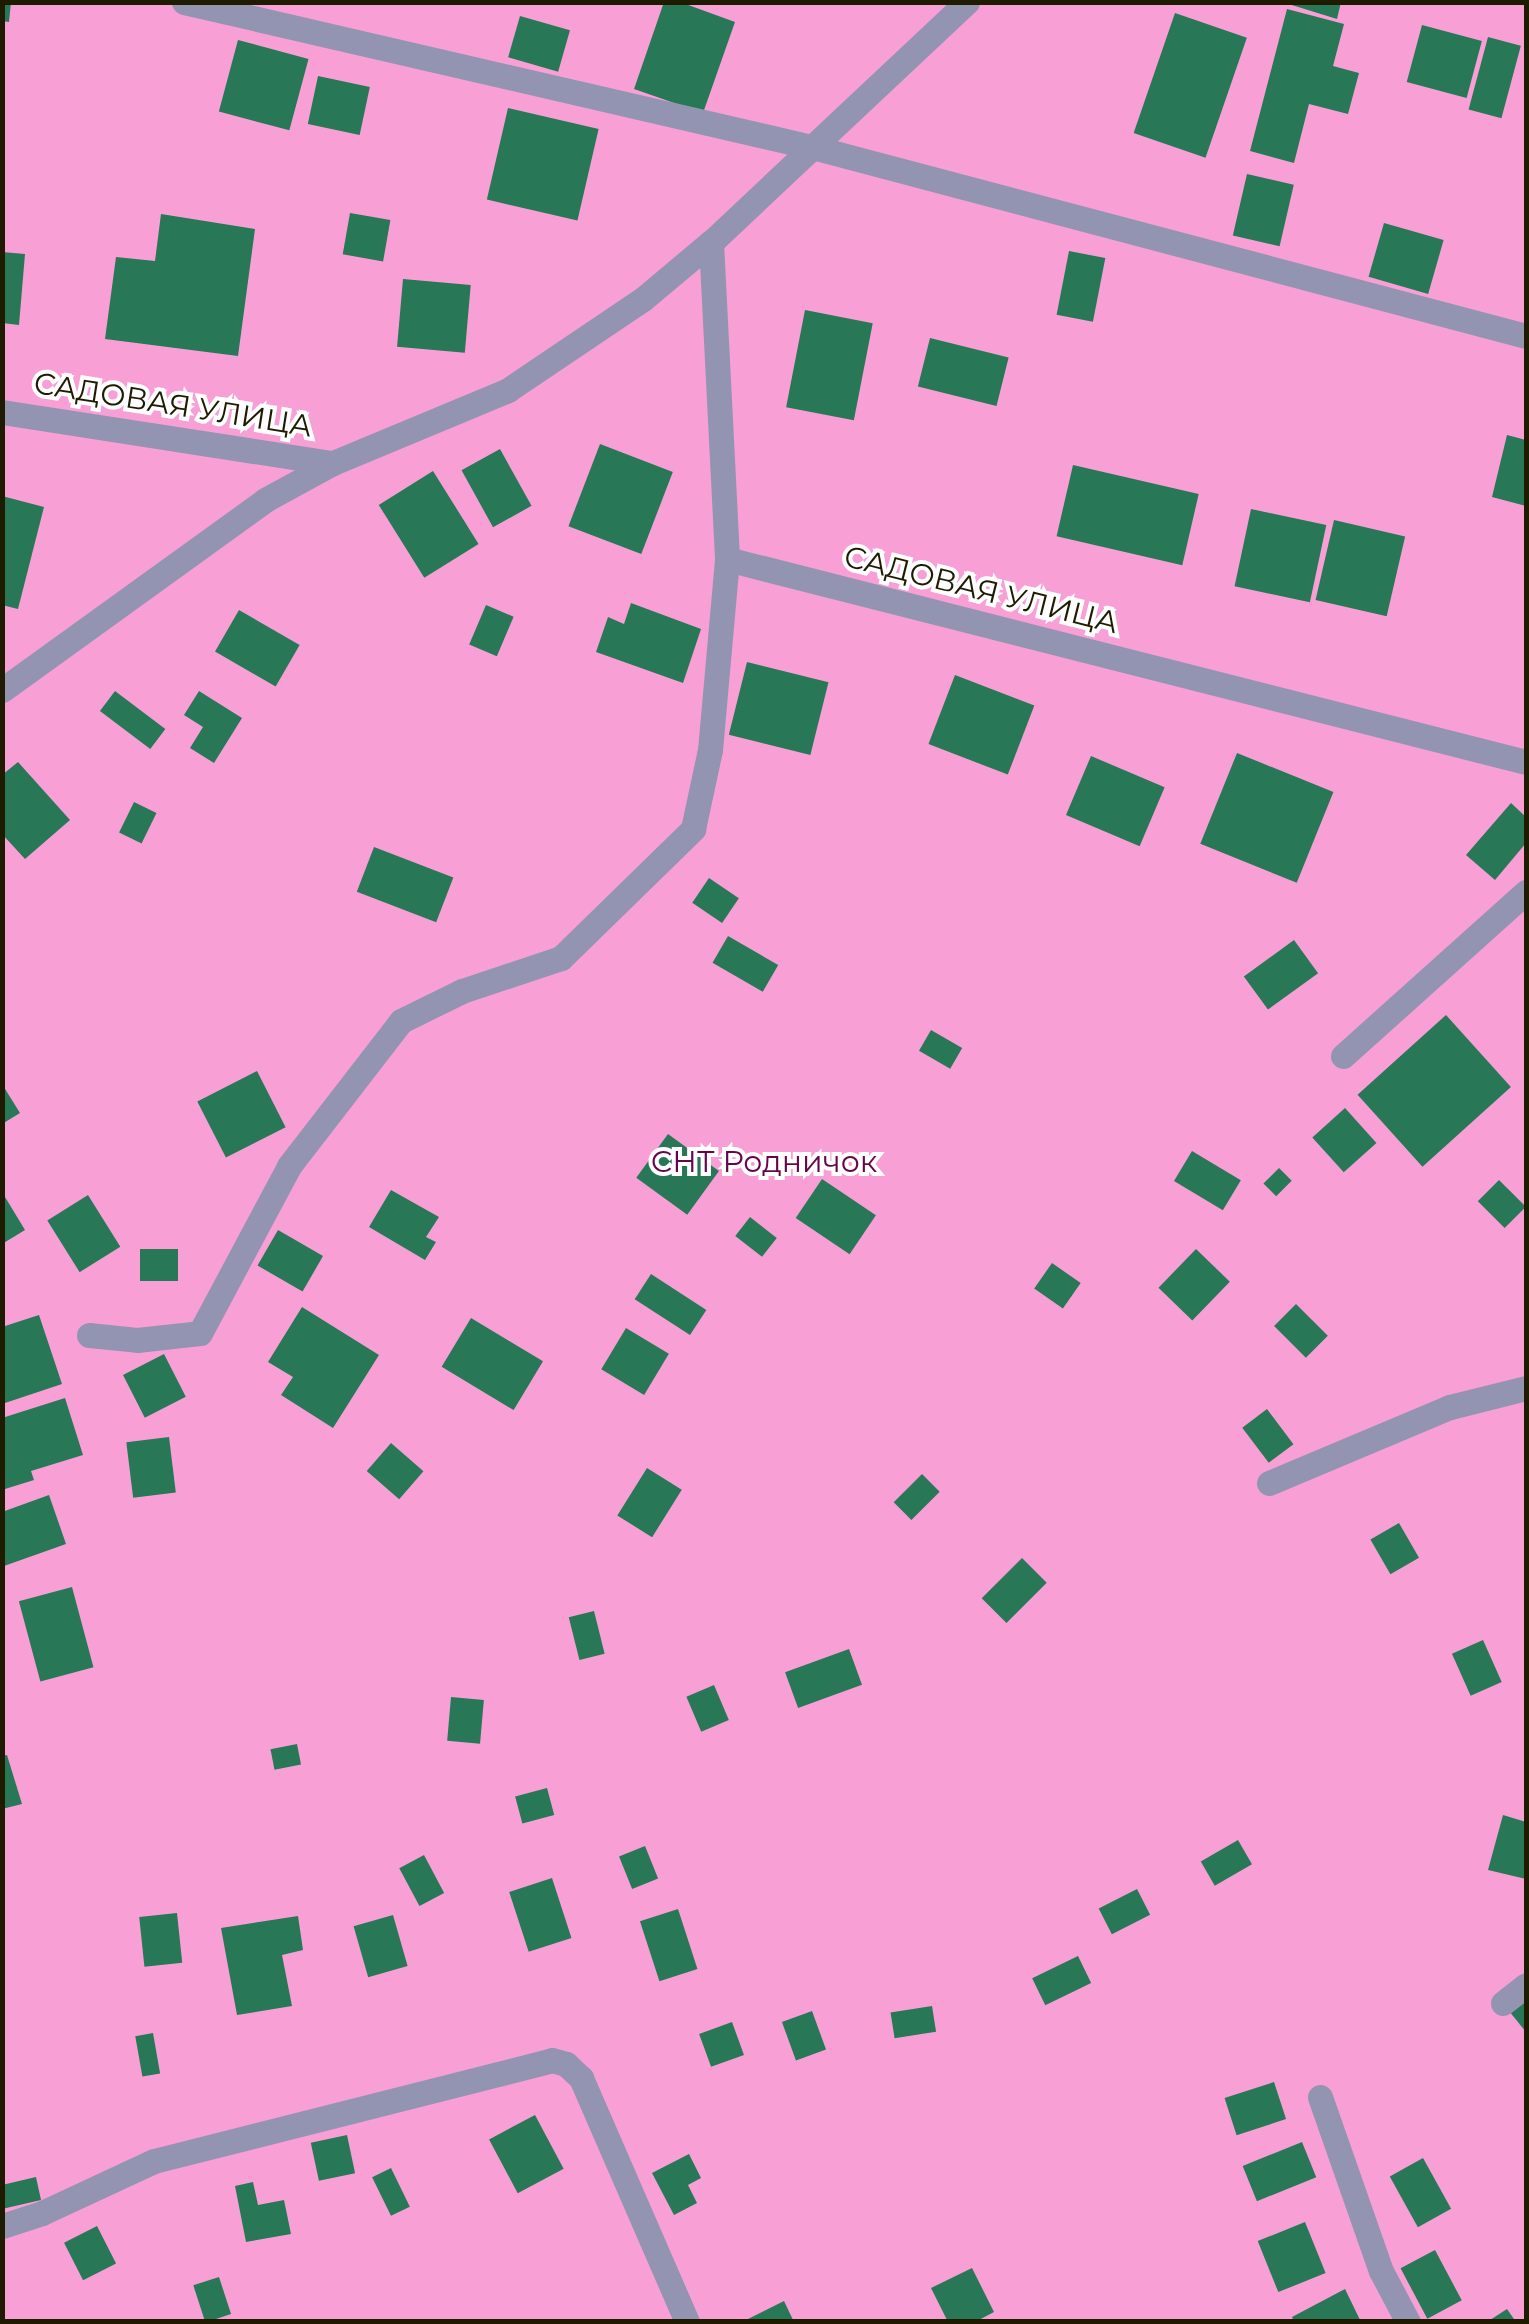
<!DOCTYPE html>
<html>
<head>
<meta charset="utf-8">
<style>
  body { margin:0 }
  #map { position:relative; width:1529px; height:2324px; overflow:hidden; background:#f4eca4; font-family:Montserrat,sans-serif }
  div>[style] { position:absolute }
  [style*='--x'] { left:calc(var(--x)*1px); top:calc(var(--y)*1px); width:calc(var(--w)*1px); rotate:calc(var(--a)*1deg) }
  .green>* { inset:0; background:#f8a0d6; transform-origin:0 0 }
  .building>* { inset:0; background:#287757; transform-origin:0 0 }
  .service>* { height:25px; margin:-12.5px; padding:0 12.5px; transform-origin:12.5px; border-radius:12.5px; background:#9394b1 }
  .minor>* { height:25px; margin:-12.5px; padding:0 12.5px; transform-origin:12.5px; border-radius:12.5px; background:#9394b1 }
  span { translate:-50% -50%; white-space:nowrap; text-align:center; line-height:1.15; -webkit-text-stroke:8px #fff; paint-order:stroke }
  .street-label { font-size:30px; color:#1e1b00 }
  .park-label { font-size:30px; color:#65054c }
  .frame { position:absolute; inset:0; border:5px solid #1e1b00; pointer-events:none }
</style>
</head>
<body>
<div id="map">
  <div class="green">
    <i style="left:3px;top:3px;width:1523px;height:2318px"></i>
  </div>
  <div class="building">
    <i style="clip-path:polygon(2px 2px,11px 2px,9px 22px,2px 21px)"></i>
    <i style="clip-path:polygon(664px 2px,680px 2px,735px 22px,703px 113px,634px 89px)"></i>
    <i style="clip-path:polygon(1282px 2px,1341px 2px,1337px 19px)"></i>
    <i style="clip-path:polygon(1287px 9px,1344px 24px,1333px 66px,1359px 73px,1348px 114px,1309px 104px,1294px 163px,1250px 151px)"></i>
    <i style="left:1175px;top:13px;width:76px;height:127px;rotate:19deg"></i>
    <i style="left:520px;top:16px;width:52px;height:43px;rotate:16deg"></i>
    <i style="left:1422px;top:25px;width:62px;height:59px;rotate:15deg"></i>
    <i style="left:1488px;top:37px;width:34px;height:75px;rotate:15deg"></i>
    <i style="left:238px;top:40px;width:73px;height:74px;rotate:15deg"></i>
    <i style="left:318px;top:76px;width:53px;height:49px;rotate:12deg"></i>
    <i style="left:508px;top:108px;width:93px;height:94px;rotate:13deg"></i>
    <i style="left:1247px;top:174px;width:48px;height:63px;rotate:13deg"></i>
    <i style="left:350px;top:213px;width:41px;height:42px;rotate:10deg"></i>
    <i style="clip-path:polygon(161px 214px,255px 229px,238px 356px,105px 339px,116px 257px,155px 261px)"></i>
    <i style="left:1384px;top:223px;width:62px;height:56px;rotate:16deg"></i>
    <i style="left:1069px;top:251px;width:37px;height:65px;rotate:11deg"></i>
    <i style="clip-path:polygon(2px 252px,25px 254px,19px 325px,2px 323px)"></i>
    <i style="left:403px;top:279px;width:68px;height:68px;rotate:5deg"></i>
    <i style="left:805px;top:310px;width:69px;height:99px;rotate:11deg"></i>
    <i style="left:930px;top:338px;width:81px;height:50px;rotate:14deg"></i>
    <i style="clip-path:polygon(1507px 435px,1526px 440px,1526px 506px,1492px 497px)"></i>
    <i style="left:600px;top:444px;width:78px;height:88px;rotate:21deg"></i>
    <i style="left:500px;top:449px;width:65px;height:44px;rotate:61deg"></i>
    <i style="left:1073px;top:465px;width:129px;height:73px;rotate:13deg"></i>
    <i style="left:433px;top:471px;width:86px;height:64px;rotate:58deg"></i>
    <i style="clip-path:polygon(2px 496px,44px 507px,18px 609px,2px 605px)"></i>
    <i style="left:1251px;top:509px;width:77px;height:79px;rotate:12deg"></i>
    <i style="left:1334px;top:520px;width:73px;height:82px;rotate:13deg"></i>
    <i style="clip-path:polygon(631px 603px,701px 629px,683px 683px,596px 652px,608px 617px,624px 624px)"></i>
    <i style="left:486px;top:605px;width:30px;height:43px;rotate:23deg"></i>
    <i style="left:239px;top:610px;width:70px;height:48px;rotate:30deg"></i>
    <i style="left:747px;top:662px;width:84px;height:75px;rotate:14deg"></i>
    <i style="left:955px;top:675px;width:85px;height:74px;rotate:21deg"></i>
    <i style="left:115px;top:691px;width:63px;height:25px;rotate:37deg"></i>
    <i style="clip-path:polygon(199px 691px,242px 718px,214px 763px,190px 748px,203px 727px,184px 715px)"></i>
    <i style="left:1237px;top:753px;width:104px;height:98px;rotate:22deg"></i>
    <i style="left:1091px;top:756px;width:80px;height:64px;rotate:23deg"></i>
    <i style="clip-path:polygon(18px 762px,70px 820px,25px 859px,2px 834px,2px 775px)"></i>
    <i style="left:134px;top:802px;width:25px;height:34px;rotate:26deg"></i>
    <i style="clip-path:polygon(1511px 803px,1526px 817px,1526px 843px,1495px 880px,1466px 855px)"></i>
    <i style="left:374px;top:847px;width:85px;height:48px;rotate:21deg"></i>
    <i style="left:709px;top:878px;width:36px;height:30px;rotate:34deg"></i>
    <i style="left:728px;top:936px;width:58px;height:31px;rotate:30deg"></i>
    <i style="left:1294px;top:940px;width:41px;height:62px;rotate:54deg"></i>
    <i style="left:1446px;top:1015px;width:97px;height:119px;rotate:48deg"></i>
    <i style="left:931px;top:1030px;width:36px;height:24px;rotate:30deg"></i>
    <i style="left:257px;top:1071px;width:63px;height:67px;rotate:63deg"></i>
    <i style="clip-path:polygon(2px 1084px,20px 1113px,2px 1124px)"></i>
    <i style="left:1345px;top:1108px;width:47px;height:44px;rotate:48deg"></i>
    <i style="left:668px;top:1134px;width:63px;height:54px;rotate:36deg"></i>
    <i style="left:1192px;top:1151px;width:57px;height:35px;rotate:31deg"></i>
    <i style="left:1279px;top:1168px;width:18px;height:22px;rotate:45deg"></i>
    <i style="left:822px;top:1179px;width:65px;height:47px;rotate:34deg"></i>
    <i style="left:1499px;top:1180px;width:38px;height:30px;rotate:45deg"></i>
    <i style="clip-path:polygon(391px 1190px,439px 1217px,426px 1237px,436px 1242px,425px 1260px,369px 1227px)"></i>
    <i style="clip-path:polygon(2px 1192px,25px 1230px,2px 1244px)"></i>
    <i style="left:88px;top:1195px;width:61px;height:48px;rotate:58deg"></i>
    <i style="left:750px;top:1217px;width:34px;height:24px;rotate:38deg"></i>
    <i style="left:278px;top:1230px;width:52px;height:41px;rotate:30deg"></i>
    <i style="left:140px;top:1249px;width:38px;height:32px"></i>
    <i style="left:1196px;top:1249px;width:47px;height:54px;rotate:44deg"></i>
    <i style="left:1052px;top:1263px;width:35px;height:31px;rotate:35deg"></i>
    <i style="left:651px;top:1274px;width:66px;height:30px;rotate:33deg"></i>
    <i style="left:1296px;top:1304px;width:45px;height:31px;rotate:45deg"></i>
    <i style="clip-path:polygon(302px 1307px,379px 1355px,333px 1428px,281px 1395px,293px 1377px,268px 1362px)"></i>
    <i style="clip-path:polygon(39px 1315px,62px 1384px,2px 1404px,2px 1327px)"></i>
    <i style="left:471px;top:1318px;width:84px;height:57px;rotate:31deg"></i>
    <i style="left:626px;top:1328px;width:50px;height:48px;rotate:31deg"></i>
    <i style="left:164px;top:1354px;width:48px;height:46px;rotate:63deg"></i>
    <i style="clip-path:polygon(65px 1398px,83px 1455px,31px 1471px,34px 1480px,5px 1489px,2px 1418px)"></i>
    <i style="left:1267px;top:1409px;width:44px;height:31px;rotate:53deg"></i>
    <i style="left:169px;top:1437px;width:56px;height:43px;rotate:83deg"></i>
    <i style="left:391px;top:1443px;width:43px;height:37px;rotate:41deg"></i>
    <i style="left:647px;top:1468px;width:41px;height:56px;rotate:32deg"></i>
    <i style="left:922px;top:1474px;width:25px;height:40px;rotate:45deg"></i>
    <i style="clip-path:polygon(49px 1495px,66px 1544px,4px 1566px,2px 1512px)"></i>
    <i style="left:1399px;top:1523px;width:40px;height:33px;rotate:60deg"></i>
    <i style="left:1022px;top:1558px;width:35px;height:57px;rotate:45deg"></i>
    <i style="left:72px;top:1587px;width:83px;height:55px;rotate:75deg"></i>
    <i style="left:594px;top:1611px;width:44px;height:26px;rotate:76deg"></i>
    <i style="left:1483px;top:1640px;width:46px;height:34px;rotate:66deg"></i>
    <i style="left:849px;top:1649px;width:38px;height:68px;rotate:70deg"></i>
    <i style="left:714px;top:1685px;width:38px;height:30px;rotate:67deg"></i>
    <i style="left:451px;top:1697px;width:33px;height:44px;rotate:5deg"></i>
    <i style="left:297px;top:1744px;width:21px;height:27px;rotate:79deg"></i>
    <i style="clip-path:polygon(7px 1755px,22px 1804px,2px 1809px,2px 1756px)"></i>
    <i style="left:547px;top:1788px;width:28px;height:33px;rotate:75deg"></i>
    <i style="clip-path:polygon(1503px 1815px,1526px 1822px,1526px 1879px,1488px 1870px)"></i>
    <i style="left:1238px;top:1840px;width:28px;height:43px;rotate:60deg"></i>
    <i style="left:645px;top:1846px;width:35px;height:28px;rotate:68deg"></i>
    <i style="left:424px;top:1855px;width:43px;height:28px;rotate:62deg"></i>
    <i style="left:552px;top:1878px;width:63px;height:45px;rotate:72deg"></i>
    <i style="left:1137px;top:1889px;width:29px;height:43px;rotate:63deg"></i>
    <i style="left:678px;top:1909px;width:63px;height:40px;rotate:72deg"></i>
    <i style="left:177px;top:1913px;width:50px;height:38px;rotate:84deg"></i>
    <i style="left:393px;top:1915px;width:53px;height:41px;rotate:74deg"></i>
    <i style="clip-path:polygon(298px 1916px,303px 1950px,282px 1955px,292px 2006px,237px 2015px,221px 1928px)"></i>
    <i style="left:1078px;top:1956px;width:30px;height:51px;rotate:64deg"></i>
    <i style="clip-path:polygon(1526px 1996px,1526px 2032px,1509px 2011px)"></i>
    <i style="left:932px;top:2006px;width:26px;height:42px;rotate:81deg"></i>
    <i style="left:812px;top:2011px;width:41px;height:32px;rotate:70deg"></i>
    <i style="left:732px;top:2022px;width:35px;height:35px;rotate:70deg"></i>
    <i style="left:153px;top:2033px;width:41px;height:18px;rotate:80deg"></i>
    <i style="left:1274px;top:2082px;width:39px;height:52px;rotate:72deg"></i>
    <i style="left:535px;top:2115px;width:61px;height:52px;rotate:62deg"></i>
    <i style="left:347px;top:2135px;width:39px;height:37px;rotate:78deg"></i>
    <i style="left:1302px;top:2142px;width:38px;height:64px;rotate:68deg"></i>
    <i style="clip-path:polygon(689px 2154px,701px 2178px,688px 2185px,697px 2203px,674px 2215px,652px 2173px)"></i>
    <i style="left:1423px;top:2158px;width:58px;height:38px;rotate:61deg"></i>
    <i style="left:391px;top:2168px;width:43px;height:21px;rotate:64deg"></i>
    <i style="clip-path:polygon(36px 2177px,41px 2200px,2px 2209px,2px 2185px)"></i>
    <i style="clip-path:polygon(253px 2182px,258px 2205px,284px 2200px,291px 2234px,246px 2242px,235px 2186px)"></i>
    <i style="left:1305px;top:2222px;width:55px;height:51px;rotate:68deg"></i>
    <i style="left:97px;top:2226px;width:42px;height:37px;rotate:63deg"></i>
    <i style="left:1435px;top:2250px;width:57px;height:39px;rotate:62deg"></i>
    <i style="clip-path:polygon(972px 2268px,994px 2312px,975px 2322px,948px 2322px,931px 2288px)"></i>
    <i style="left:219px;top:2277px;width:39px;height:27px;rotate:72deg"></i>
    <i style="clip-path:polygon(1345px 2289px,1361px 2322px,1294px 2322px,1292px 2317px)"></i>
    <i style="clip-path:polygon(784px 2301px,794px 2322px,742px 2322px)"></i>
    <i style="clip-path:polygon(1507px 2309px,1516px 2322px,1487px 2322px)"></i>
  </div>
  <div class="service">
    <i style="--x:1343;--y:1056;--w:246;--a:-41.9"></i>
    <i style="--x:1269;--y:1483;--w:196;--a:-22.8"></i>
    <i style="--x:1450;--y:1407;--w:78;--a:-14"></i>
    <i style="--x:1503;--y:2003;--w:29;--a:-38"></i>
    <i style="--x:1320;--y:2097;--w:184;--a:70.7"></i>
    <i style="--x:1381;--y:2271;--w:58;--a:62.1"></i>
    <i style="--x:2;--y:2226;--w:42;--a:-18"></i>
    <i style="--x:42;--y:2213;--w:123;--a:-24.9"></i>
    <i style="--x:154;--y:2161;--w:411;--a:-14.2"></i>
    <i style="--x:552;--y:2060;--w:15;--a:16"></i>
    <i style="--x:566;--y:2064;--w:21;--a:43"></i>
    <i style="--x:581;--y:2078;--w:266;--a:66.5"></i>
  </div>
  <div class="minor">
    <i style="--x:184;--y:2;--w:649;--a:13.01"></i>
    <i style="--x:816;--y:148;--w:734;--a:14.83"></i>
    <i style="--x:967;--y:2;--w:351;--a:136.8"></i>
    <i style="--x:711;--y:242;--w:317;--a:87.1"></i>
    <i style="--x:727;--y:559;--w:824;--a:14.26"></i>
    <i style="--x:2;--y:412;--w:335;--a:8.8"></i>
    <i style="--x:333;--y:463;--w:190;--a:-22.6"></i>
    <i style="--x:508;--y:390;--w:163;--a:-34"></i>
    <i style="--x:643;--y:299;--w:89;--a:-40"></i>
    <i style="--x:2;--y:690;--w:324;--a:-35.8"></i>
    <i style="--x:265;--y:500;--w:77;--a:-28.6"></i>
    <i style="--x:89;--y:1335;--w:48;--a:5.9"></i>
    <i style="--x:137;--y:1340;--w:63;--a:-6.3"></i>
    <i style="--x:200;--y:1333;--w:189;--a:-61.9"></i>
    <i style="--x:289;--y:1166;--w:183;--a:-52.3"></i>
    <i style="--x:401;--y:1021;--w:68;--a:-26.2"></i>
    <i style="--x:462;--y:991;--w:104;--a:-18.4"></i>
    <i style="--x:561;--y:958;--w:185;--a:-44.3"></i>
    <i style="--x:693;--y:829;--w:81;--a:-77.9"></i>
    <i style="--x:710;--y:750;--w:192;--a:-84.9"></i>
  </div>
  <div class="street-label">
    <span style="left:173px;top:405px;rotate:9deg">САДОВАЯ УЛИЦА</span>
    <span style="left:981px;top:590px;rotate:14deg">САДОВАЯ УЛИЦА</span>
  </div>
  <div class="park-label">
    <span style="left:764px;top:1162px">СНТ Родничок</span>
  </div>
  <div class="frame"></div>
</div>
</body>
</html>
